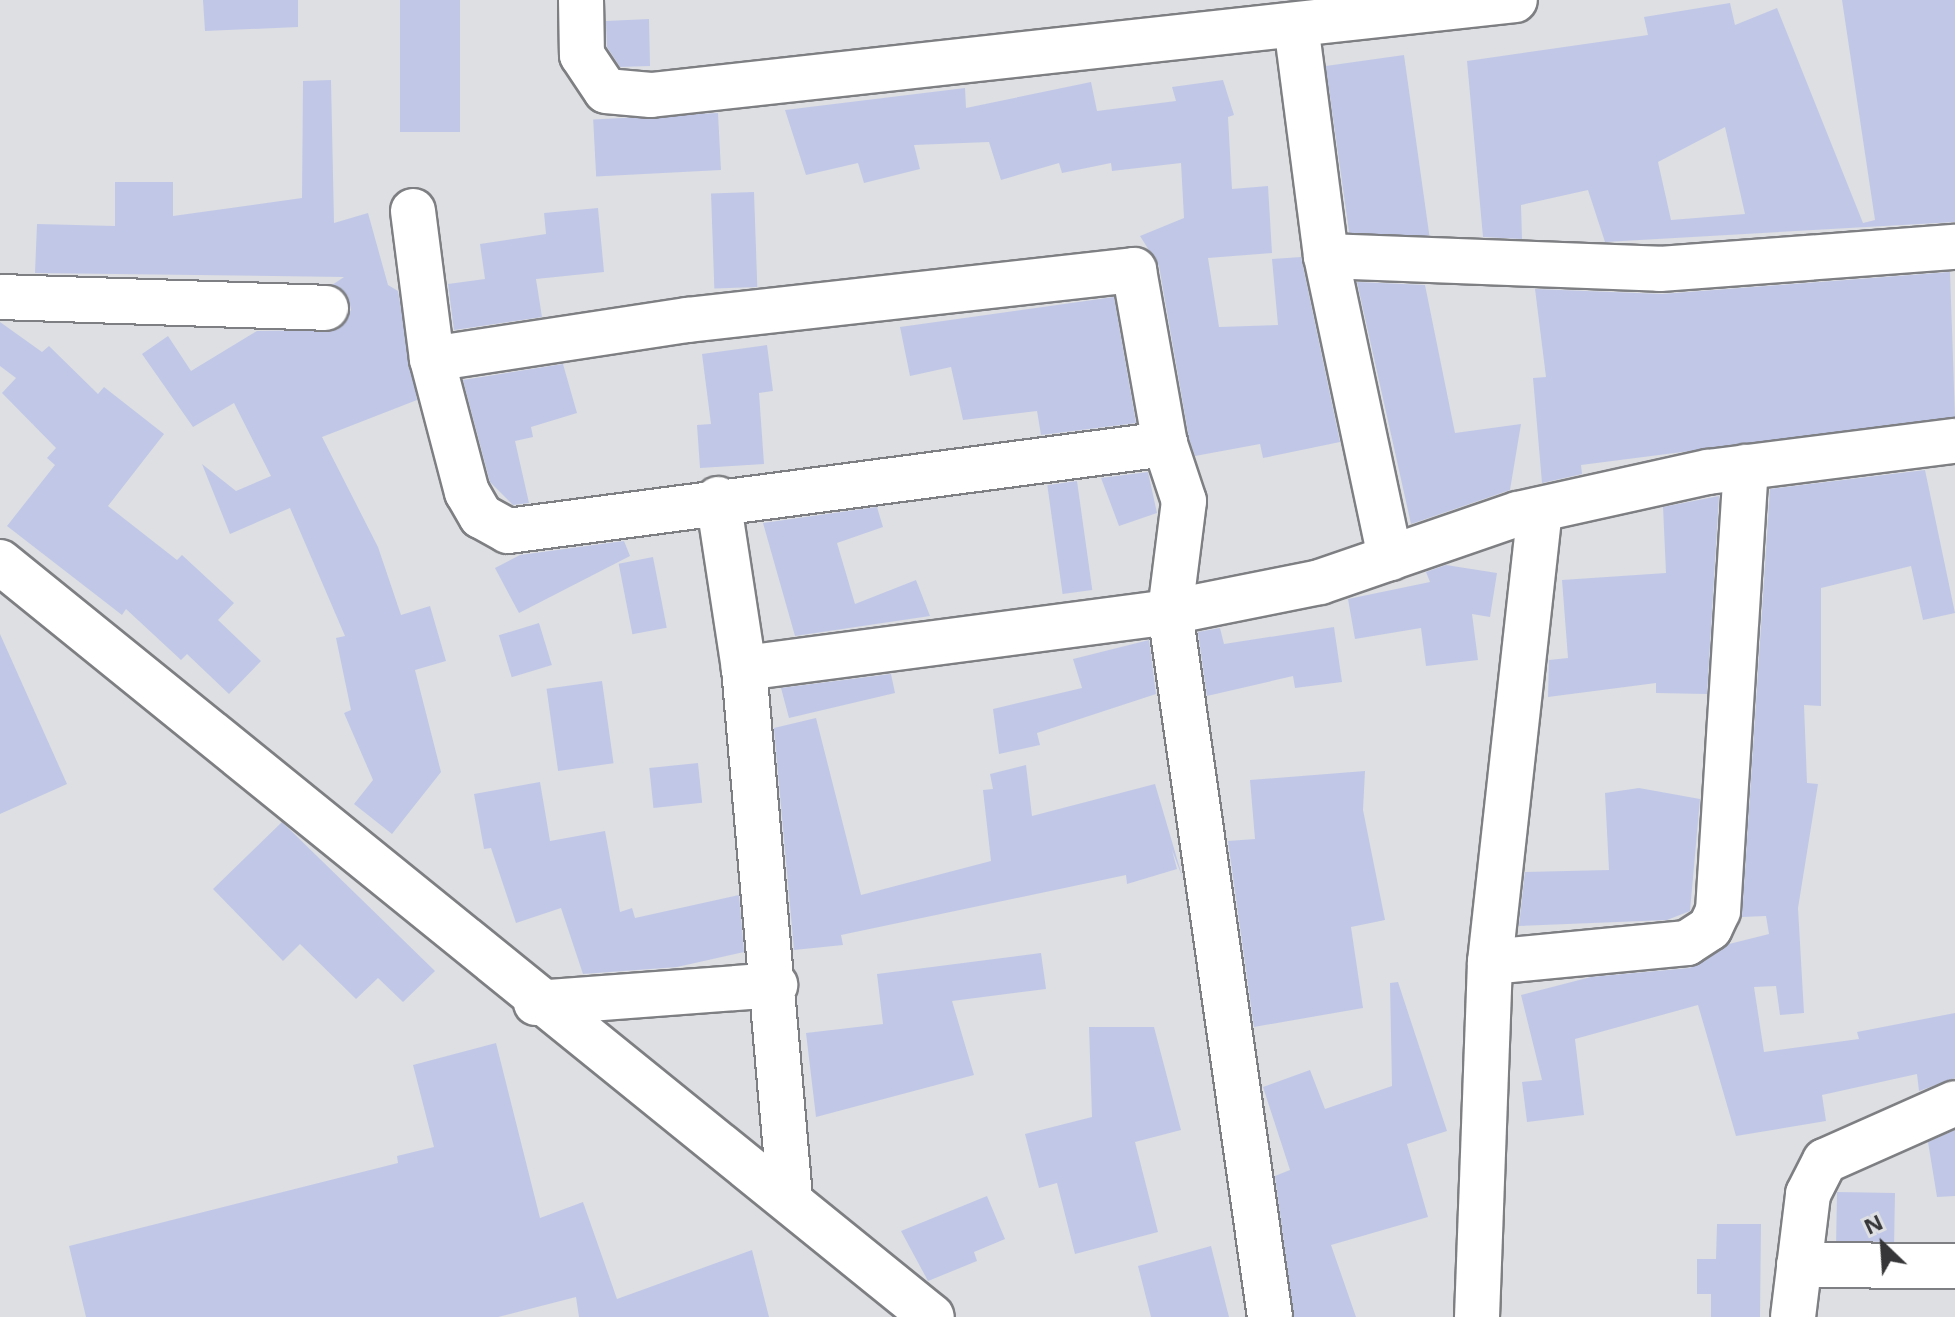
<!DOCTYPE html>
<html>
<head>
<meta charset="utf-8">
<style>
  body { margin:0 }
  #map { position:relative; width:1955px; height:1317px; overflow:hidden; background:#dedfe2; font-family:"Open Sans",sans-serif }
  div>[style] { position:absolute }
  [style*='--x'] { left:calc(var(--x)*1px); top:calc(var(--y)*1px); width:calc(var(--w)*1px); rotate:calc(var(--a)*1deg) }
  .building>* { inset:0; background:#c1c8e7; transform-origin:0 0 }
  .roads { filter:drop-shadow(2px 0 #7e7f82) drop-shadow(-2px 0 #7e7f82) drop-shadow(0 2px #7e7f82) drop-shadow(0 -2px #7e7f82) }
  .street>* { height:44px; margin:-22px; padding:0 22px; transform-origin:22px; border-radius:22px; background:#fff }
  .secondary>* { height:44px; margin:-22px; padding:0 22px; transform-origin:22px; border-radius:22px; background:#fff }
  span { translate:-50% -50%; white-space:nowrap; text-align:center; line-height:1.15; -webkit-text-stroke:6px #dedfe2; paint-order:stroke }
  .north { position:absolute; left:1843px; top:1205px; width:80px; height:80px; -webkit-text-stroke:6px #dedfe2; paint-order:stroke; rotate:335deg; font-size:22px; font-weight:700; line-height:32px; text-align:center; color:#363638 }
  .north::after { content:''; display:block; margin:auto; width:28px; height:36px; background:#363638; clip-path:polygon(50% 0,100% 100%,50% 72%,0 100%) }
</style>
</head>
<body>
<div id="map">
  <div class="building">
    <i style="clip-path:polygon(203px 0,298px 0,298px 27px,205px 31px)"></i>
    <i style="left:400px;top:0;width:60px;height:132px"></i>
    <i style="clip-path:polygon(evenodd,1842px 0,1955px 0,1955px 222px,1605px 242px,1588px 190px,1521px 205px,1522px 239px,1483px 237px,1467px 61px,1648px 35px,1644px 17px,1730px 3px,1735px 25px,1777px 8px,1863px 223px,1875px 220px,1842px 0,1725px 127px,1745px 214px,1671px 220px,1658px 162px,1725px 127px)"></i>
    <i style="clip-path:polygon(649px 19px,650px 66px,620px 67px,607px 47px,606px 21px)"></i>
    <i style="left:1404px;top:55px;width:182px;height:79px;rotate:82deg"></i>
    <i style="clip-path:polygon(331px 80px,334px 223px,368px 213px,388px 285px,398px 291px,417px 400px,322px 437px,378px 547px,401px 615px,430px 606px,446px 661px,415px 670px,441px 772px,392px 834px,354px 804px,373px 780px,344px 713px,351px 710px,336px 638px,345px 636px,290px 508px,230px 534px,202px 464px,236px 491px,271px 476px,234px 403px,193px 427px,142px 354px,168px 336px,191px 371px,257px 331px,337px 330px,351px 310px,348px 296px,332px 285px,344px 277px,35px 273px,37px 224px,115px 226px,115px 182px,173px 182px,173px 216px,302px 198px,303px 81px)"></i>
    <i style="clip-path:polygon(1223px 80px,1234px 115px,1228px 117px,1232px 189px,1268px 186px,1272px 253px,1208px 258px,1219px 327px,1278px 325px,1272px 259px,1301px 257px,1340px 442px,1263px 458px,1260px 444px,1195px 456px,1189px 438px,1159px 266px,1140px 236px,1184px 218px,1181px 163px,1112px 171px,1111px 163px,1062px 173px,1059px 163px,1001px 180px,989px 142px,914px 145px,920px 169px,864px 183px,858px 163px,806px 175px,785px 110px,965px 88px,966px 108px,1091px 82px,1097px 111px,1176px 101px,1172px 87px)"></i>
    <i style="left:718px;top:113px;width:57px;height:125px;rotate:87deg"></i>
    <i style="left:754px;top:192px;width:95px;height:43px;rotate:88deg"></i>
    <i style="clip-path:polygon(598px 208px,604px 272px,536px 279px,542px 317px,454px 330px,448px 284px,485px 279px,480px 244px,546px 234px,544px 213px)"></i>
    <i style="clip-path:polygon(1950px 272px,1955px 417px,1581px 465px,1582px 474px,1542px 483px,1533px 378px,1546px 377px,1535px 289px,1662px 294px)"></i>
    <i style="clip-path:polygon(1357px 282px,1425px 285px,1455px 433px,1521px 424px,1510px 490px,1411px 524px)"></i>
    <i style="clip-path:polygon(1114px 297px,1136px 423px,1041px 435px,1037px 411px,963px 420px,951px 367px,910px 376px,900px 327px)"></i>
    <i style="clip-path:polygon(0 322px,42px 352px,49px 346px,98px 394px,104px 387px,164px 434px,108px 506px,177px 560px,182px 555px,234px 603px,218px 620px,261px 661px,229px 694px,187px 654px,181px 660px,126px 609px,122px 615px,7px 526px,55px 465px,47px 458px,56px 448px,2px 393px,16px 378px,0 366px)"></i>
    <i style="clip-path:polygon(767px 345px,773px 391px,759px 393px,764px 464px,700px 468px,697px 425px,711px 424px,702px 354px)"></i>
    <i style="clip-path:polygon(563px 364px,577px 413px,531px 427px,533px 437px,515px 441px,529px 503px,513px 505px,490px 482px,463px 380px)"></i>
    <i style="clip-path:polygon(1925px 470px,1955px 613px,1923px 620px,1911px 566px,1821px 588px,1821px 706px,1804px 705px,1807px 783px,1818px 784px,1798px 908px,1804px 1013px,1780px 1015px,1776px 986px,1754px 987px,1764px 1052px,1859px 1039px,1857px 1032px,1955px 1013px,1955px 1078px,1919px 1091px,1917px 1074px,1822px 1095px,1826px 1121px,1736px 1136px,1698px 1005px,1575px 1039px,1584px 1115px,1527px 1122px,1522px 1082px,1542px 1080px,1521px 995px,1591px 977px,1690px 968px,1729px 944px,1769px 934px,1766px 916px,1742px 917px,1770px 489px)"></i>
    <i style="clip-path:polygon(1148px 472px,1157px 513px,1119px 526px,1101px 478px)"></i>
    <i style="left:1077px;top:481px;width:110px;height:30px;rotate:82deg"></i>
    <i style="clip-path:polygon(1719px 496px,1707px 694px,1656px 693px,1656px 683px,1548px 697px,1549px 660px,1568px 658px,1562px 580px,1666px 573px,1663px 507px)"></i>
    <i style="clip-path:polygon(877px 507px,883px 527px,837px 543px,855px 604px,916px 580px,930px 616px,795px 636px,763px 523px)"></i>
    <i style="clip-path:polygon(624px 541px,630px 556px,519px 613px,495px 568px,520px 555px)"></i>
    <i style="left:653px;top:557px;width:72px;height:35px;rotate:79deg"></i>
    <i style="clip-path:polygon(1446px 565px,1497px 573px,1490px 617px,1472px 614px,1478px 660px,1426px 666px,1421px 628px,1355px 639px,1348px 599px,1430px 582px,1426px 572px)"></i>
    <i style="left:539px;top:623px;width:44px;height:42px;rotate:73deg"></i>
    <i style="clip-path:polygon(1334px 627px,1342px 682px,1295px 688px,1293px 676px,1207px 696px,1198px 632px,1220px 628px,1224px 644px)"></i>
    <i style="clip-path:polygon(0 634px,67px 784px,0 814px)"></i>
    <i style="clip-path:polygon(1149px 640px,1156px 694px,1037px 733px,1040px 745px,999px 754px,993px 709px,1082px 688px,1073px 659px)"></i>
    <i style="clip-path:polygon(891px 674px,895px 693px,789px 718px,781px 688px)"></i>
    <i style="left:602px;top:681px;width:83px;height:56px;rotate:82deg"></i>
    <i style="clip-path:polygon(816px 718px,861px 895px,991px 861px,983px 790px,993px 789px,990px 774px,1026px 765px,1032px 816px,1155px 784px,1183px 879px,1172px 850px,1177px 869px,1127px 884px,1126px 875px,841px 935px,843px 945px,794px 950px,774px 728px)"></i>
    <i style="left:698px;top:763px;width:40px;height:49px;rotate:84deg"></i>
    <i style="clip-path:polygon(1365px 771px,1363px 810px,1385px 920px,1351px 927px,1363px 1008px,1254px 1027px,1228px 841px,1255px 839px,1250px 780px)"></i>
    <i style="clip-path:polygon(540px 782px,550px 841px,605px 831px,620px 912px,632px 908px,635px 918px,739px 895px,744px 952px,677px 967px,583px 974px,561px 908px,516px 923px,491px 848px,484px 849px,474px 794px)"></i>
    <i style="clip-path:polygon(1639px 788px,1700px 799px,1690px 911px,1667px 920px,1519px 926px,1525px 872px,1609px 870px,1605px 793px)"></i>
    <i style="clip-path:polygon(282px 822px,435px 971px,403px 1002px,378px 978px,356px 999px,300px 944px,283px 961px,213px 889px)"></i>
    <i style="clip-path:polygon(1041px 953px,1046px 989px,952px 1001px,974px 1075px,816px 1117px,806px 1033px,883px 1024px,877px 974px)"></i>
    <i style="clip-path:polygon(1398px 982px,1447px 1131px,1407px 1144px,1428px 1217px,1331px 1245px,1356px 1317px,1294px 1317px,1275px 1176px,1290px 1170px,1263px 1087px,1310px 1070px,1325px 1109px,1392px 1086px,1390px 983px)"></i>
    <i style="clip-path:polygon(1089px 1027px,1154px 1027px,1181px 1130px,1135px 1142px,1158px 1232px,1075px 1254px,1057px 1183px,1039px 1188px,1025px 1134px,1092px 1117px)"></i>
    <i style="clip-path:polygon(496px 1043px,540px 1218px,583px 1202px,617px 1299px,752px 1250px,769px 1317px,579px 1317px,576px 1297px,498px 1317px,86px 1317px,69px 1246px,398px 1163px,397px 1156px,434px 1147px,413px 1065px)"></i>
    <i style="clip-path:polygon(1955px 1130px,1955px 1196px,1937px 1197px,1928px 1142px)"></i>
    <i style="left:1837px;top:1192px;width:58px;height:49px;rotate:1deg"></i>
    <i style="clip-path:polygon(987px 1196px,1005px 1239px,974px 1252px,977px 1261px,928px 1281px,901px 1231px)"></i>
    <i style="clip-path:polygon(1717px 1224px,1761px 1224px,1760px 1317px,1711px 1317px,1711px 1294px,1697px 1294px,1697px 1259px,1716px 1259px)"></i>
    <i style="clip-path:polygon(1211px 1246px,1229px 1317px,1151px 1317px,1138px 1266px)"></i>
  </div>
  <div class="roads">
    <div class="street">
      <i style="--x:581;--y:0;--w:55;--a:89"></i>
      <i style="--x:582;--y:55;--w:43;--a:56.3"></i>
      <i style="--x:606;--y:91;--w:45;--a:5.1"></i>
      <i style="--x:651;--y:95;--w:869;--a:-6.27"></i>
      <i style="--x:1296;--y:25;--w:233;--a:82.6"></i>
      <i style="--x:1326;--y:256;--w:334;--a:2.2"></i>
      <i style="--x:1660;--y:269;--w:296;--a:-4.3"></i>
      <i style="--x:413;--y:211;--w:149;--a:82.7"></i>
      <i style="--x:432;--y:359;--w:138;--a:75.3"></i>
      <i style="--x:467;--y:492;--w:28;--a:60"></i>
      <i style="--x:481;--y:516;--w:31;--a:29"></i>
      <i style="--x:508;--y:531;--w:663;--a:-7.54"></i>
      <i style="--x:1326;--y:256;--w:309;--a:78"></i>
      <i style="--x:0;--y:297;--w:326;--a:1.9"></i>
      <i style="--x:432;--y:359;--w:259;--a:-8.7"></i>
      <i style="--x:688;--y:320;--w:449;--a:-6.4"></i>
      <i style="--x:1134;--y:270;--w:177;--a:79.9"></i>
      <i style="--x:1165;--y:444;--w:60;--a:71.6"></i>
      <i style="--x:1184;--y:501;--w:112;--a:97.2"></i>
      <i style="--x:1170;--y:612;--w:430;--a:172.5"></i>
      <i style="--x:744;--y:668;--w:532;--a:85.04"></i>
      <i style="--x:718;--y:499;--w:171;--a:81.3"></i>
      <i style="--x:1490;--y:962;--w:198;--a:-5.5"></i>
      <i style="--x:1687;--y:943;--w:27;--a:-33"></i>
      <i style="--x:1710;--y:928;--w:19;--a:-65"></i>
      <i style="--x:1718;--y:911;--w:445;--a:-86.4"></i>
      <i style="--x:536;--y:1003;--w:240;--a:-4.3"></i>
      <i style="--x:1799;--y:1265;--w:156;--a:0.4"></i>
      <i style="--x:1270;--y:1317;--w:712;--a:-98.07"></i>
      <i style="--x:1170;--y:612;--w:153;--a:-11.3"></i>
      <i style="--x:1320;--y:582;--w:209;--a:-19"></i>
      <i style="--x:1518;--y:514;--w:195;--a:-12.5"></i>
      <i style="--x:1708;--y:472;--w:249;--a:-7.2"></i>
      <i style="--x:1477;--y:1317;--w:355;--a:-87.9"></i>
      <i style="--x:1490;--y:962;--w:455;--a:-83.7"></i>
      <i style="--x:1793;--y:1317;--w:124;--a:-83"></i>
      <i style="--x:1808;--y:1194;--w:37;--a:-63"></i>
      <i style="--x:1825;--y:1161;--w:142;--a:-24"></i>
    </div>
    <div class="secondary">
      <i style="--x:0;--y:562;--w:1199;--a:39.01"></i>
    </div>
  </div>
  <div class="north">N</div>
</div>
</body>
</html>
